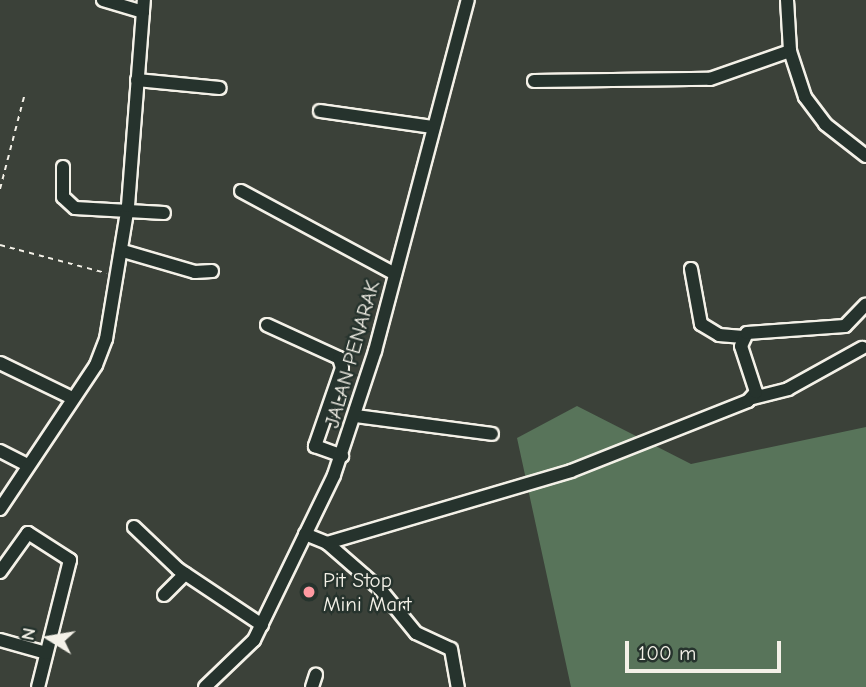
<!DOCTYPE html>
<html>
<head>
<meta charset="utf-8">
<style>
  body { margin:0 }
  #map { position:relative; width:866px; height:687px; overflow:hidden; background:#3b4139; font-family:"Comic Neue",sans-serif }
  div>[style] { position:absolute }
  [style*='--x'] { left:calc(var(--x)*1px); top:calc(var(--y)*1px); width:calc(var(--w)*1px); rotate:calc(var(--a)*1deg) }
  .green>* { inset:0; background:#58745a }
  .path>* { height:2px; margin-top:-1px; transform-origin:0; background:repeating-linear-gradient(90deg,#f4f1e8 0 5px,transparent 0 10px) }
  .roads { filter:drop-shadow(2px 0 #f4f1e8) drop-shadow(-2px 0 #f4f1e8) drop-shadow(0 2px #f4f1e8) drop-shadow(0 -2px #f4f1e8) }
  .minor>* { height:12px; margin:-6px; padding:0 6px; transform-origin:6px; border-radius:6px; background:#26332d }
  .dots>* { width:19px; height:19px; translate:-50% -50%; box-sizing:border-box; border:4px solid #26332d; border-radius:50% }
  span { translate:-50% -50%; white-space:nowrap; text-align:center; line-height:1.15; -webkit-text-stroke:5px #26332d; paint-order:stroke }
  .street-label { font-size:21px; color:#f4f1e8 }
  .poi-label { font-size:21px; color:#f4f1e8 }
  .left { translate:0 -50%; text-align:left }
  .north { position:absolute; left:14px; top:603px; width:70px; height:70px; -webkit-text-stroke:5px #26332d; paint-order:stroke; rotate:281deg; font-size:19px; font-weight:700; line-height:28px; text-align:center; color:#f4f1e8 }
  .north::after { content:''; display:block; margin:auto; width:24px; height:32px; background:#f4f1e8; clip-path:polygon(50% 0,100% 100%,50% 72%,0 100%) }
  .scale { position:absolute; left:625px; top:641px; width:156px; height:32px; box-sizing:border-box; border:4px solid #f4f1e8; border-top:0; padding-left:9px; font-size:21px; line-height:24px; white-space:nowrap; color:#f4f1e8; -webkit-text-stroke:5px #26332d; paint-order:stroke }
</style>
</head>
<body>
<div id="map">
  <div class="green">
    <i style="clip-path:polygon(577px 406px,691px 464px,866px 427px,866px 687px,571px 687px,517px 438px)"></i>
  </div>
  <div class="path">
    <i style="--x:0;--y:189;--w:99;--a:-75.4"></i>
    <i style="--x:0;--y:245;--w:110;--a:14.8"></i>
  </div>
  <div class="roads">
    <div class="minor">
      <i style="--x:103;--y:0;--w:42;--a:16.7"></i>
      <i style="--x:787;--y:0;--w:51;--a:86.6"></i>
      <i style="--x:790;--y:51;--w:48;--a:71.9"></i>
      <i style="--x:805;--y:97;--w:34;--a:53"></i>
      <i style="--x:825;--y:124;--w:52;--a:38"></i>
      <i style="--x:137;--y:80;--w:83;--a:5.5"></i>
      <i style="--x:534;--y:81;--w:176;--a:-0.7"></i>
      <i style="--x:710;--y:79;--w:85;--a:-19.3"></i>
      <i style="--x:320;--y:111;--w:113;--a:8.1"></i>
      <i style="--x:63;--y:167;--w:30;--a:90"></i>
      <i style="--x:63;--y:197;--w:16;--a:43"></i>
      <i style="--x:75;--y:208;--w:89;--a:3.2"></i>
      <i style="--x:241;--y:191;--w:175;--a:28.3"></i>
      <i style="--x:123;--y:251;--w:75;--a:16.3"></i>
      <i style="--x:195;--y:272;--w:17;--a:-3"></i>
      <i style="--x:691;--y:269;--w:56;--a:79.7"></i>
      <i style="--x:701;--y:324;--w:21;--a:31"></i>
      <i style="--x:719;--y:335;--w:24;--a:5"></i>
      <i style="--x:267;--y:325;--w:79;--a:24.6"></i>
      <i style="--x:339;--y:358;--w:10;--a:73"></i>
      <i style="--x:342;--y:368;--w:83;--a:109.1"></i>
      <i style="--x:315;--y:446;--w:29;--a:20"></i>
      <i style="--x:0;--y:363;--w:80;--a:25.9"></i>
      <i style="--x:753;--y:398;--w:36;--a:-14"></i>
      <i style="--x:788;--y:389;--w:85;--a:-29"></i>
      <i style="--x:356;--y:416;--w:137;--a:7.5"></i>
      <i style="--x:0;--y:451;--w:31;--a:27"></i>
      <i style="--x:0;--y:509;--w:173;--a:-56.3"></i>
      <i style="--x:96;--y:365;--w:28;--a:-69"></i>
      <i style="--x:106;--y:339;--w:135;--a:-80.6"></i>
      <i style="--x:128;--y:206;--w:207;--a:-85.6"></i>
      <i style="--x:134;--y:527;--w:61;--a:43.7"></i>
      <i style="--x:178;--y:569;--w:101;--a:33.7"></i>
      <i style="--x:305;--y:534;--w:24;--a:22"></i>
      <i style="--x:327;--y:543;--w:70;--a:41"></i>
      <i style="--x:380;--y:589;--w:57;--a:50.7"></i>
      <i style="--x:416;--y:633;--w:38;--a:25"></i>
      <i style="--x:451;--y:649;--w:39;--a:80"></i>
      <i style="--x:327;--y:543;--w:254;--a:-16.4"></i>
      <i style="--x:571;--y:471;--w:190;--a:-21.6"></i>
      <i style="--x:748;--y:401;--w:12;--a:-48"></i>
      <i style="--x:756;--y:392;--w:48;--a:-108.1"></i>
      <i style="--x:741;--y:346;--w:14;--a:-65"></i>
      <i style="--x:747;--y:333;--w:98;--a:-4.1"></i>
      <i style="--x:845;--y:326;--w:30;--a:-46"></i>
      <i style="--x:0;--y:572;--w:48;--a:-54.3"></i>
      <i style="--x:28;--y:533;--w:50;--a:32.7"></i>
      <i style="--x:70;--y:560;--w:131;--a:104.1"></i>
      <i style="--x:164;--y:595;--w:30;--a:-45"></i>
      <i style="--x:0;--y:640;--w:48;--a:15.8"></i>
      <i style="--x:205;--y:687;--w:68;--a:-43.8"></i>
      <i style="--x:254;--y:640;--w:183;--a:-64.1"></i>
      <i style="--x:334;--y:475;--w:131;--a:-71.7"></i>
      <i style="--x:375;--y:351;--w:363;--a:-75.2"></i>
      <i style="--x:312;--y:687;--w:13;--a:-72"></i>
    </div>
  </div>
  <div class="dots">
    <i style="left:309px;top:592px;background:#ff9aa2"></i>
  </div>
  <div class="street-label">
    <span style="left:352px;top:354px;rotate:-74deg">JALAN PENARAK</span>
  </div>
  <div class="poi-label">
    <span class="left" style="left:323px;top:592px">Pit Stop<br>Mini Mart</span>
  </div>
  <div class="north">N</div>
  <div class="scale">100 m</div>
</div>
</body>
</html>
